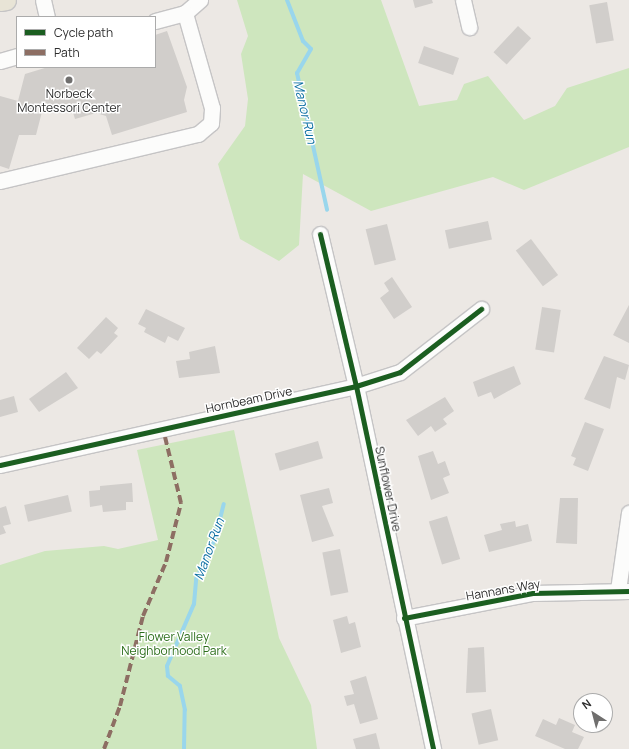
<!DOCTYPE html>
<html>
<head>
<meta charset="utf-8">
<style>
  body { margin:0 }
  #map { position:relative; width:629px; height:749px; overflow:hidden; background:#ece8e4; font-family:Manrope,sans-serif }
  div>[style] { position:absolute }
  [style*='--x'] { left:calc(var(--x)*1px); top:calc(var(--y)*1px); width:calc(var(--w)*1px); rotate:calc(var(--a)*1deg) }
  .green>* { inset:0; background:#cee6be }
  .stream>* { height:4px; margin:-2px; padding:0 2px; transform-origin:2px; border-radius:2px; background:#99d6ec }
  .building>* { inset:0; background:#d1cecb; transform-origin:0 0 }
  .roads { filter:drop-shadow(1px 0 #c5c4c5) drop-shadow(-1px 0 #c5c4c5) drop-shadow(0 1px #c5c4c5) drop-shadow(0 -1px #c5c4c5) }
  .minor>* { height:15px; margin:-7.5px; padding:0 7.5px; transform-origin:7.5px; border-radius:7.5px; background:#fcfcfb }
  .major>* { height:19px; margin:-9.5px; padding:0 9.5px; transform-origin:9.5px; border-radius:9.5px; background:#e8e4d6 }
  .quiet>* { height:4px; margin-top:-2px; transform-origin:0; background:repeating-linear-gradient(90deg,#8d6e63 0 8px,transparent 0 12px) }
  .cycleway>* { height:5px; margin:-2.5px; padding:0 2.5px; transform-origin:2.5px; border-radius:2.5px; background:#1b5e20 }
  .dots>* { width:11px; height:11px; translate:-50% -50%; box-sizing:border-box; border:2px solid #fff; border-radius:50% }
  span { translate:-50% -50%; white-space:nowrap; text-align:center; line-height:1.15; -webkit-text-stroke:3px #fff; paint-order:stroke }
  .poi-label { font-size:12px; color:#2e2e2e }
  .street-label { font-size:12px; color:#2e2e2e }
  .park-label { font-size:12px; color:#2c6e1b }
  .water-label { font-size:13px; color:#0d6fa3; font-style:italic }
  .legend { position:absolute; left:16px; top:16px; width:140px; height:52px; box-sizing:border-box; background:#fff; border:1px solid #ababab; margin:0; padding:5px 7px; list-style:none; font-size:12px; color:#2e2e2e }
  .legend li { display:flex; align-items:center; gap:8px; height:20px }
  .legend b { width:20px; border:1px solid #ababab }
  .north { position:absolute; left:573px; top:693px; width:40px; height:40px; box-sizing:border-box; background:#fff; border:1px solid #ababab; border-radius:50%; rotate:324deg; font-size:11px; font-weight:700; line-height:16px; text-align:center; color:#2e2e2e }
  .north::after { content:''; display:block; margin:auto; width:14px; height:18px; background:#706f6e; clip-path:polygon(50% 0,100% 100%,50% 72%,0 100%) }
</style>
</head>
<body>
<div id="map">
  <div class="green">
    <i style="clip-path:polygon(237px 0,381px 0,419px 106px,457px 100px,464px 84px,488px 76px,524px 120px,555px 106px,567px 88px,629px 68px,629px 147px,524px 190px,493px 177px,371px 211px,303px 174px,299px 245px,279px 261px,240px 239px,218px 164px,245px 126px,248px 99px,241px 54px,248px 36px)"></i>
    <i style="clip-path:polygon(234px 430px,279px 638px,311px 705px,317px 749px,0 749px,0 565px,45px 551px,104px 546px,118px 549px,158px 540px,137px 450px)"></i>
  </div>
  <div class="stream">
    <i style="--x:287;--y:0;--w:44;--a:68.7"></i>
    <i style="--x:303;--y:41;--w:11;--a:45"></i>
    <i style="--x:311;--y:49;--w:28;--a:120"></i>
    <i style="--x:297;--y:73;--w:140;--a:77.6"></i>
    <i style="--x:184;--y:749;--w:39;--a:-89"></i>
    <i style="--x:185;--y:710;--w:25;--a:-102"></i>
    <i style="--x:180;--y:686;--w:16;--a:-140"></i>
    <i style="--x:168;--y:676;--w:10;--a:-96"></i>
    <i style="--x:167;--y:666;--w:68;--a:-66.5"></i>
    <i style="--x:194;--y:604;--w:25;--a:-85"></i>
    <i style="--x:196;--y:579;--w:44;--a:-64.6"></i>
    <i style="--x:215;--y:539;--w:36;--a:-76"></i>
  </div>
  <div class="building">
    <i style="clip-path:polygon(413px 0,432px 0,433px 3px,415px 8px)"></i>
    <i style="left:607px;top:2px;width:39px;height:18px;rotate:80deg"></i>
    <i style="left:518px;top:26px;width:18px;height:36px;rotate:43deg"></i>
    <i style="clip-path:polygon(167px 31px,187px 87px,184px 100px,187px 112px,112px 135px,106px 116px,96px 113px,75px 119px,70px 103px,56px 107px,44px 104px,36px 135px,19px 135px,9px 169px,0 166px,0 96px,18px 101px,25px 74px,48px 67px,155px 67px,155px 35px)"></i>
    <i style="left:424px;top:46px;width:37px;height:18px;rotate:19deg"></i>
    <i style="left:488px;top:221px;width:19px;height:44px;rotate:78deg"></i>
    <i style="left:387px;top:224px;width:37px;height:22px;rotate:76deg"></i>
    <i style="left:531px;top:239px;width:45px;height:19px;rotate:53deg"></i>
    <i style="clip-path:polygon(392px 277px,412px 307px,394px 319px,380px 298px,389px 291px,384px 283px)"></i>
    <i style="clip-path:polygon(629px 305px,629px 343px,613px 335px)"></i>
    <i style="left:542px;top:307px;width:19px;height:43px;rotate:9deg"></i>
    <i style="clip-path:polygon(146px 309px,185px 328px,178px 341px,168px 336px,165px 343px,144px 332px,146px 328px,138px 324px)"></i>
    <i style="clip-path:polygon(106px 317px,118px 328px,114px 333px,118px 336px,101px 354px,97px 351px,89px 359px,77px 348px)"></i>
    <i style="clip-path:polygon(215px 346px,220px 373px,179px 378px,176px 361px,190px 359px,189px 352px)"></i>
    <i style="clip-path:polygon(604px 356px,629px 365px,625px 380px,617px 377px,610px 409px,584px 399px)"></i>
    <i style="clip-path:polygon(514px 366px,521px 384px,494px 399px,491px 392px,478px 397px,473px 382px)"></i>
    <i style="clip-path:polygon(66px 372px,78px 388px,39px 412px,29px 399px)"></i>
    <i style="clip-path:polygon(14px 396px,18px 412px,0 417px,0 400px)"></i>
    <i style="clip-path:polygon(445px 397px,454px 411px,443px 419px,447px 424px,435px 432px,431px 426px,418px 436px,406px 420px)"></i>
    <i style="clip-path:polygon(585px 422px,604px 429px,588px 471px,573px 465px,576px 458px,571px 456px)"></i>
    <i style="left:318px;top:441px;width:18px;height:45px;rotate:74deg"></i>
    <i style="clip-path:polygon(433px 451px,438px 464px,445px 461px,450px 475px,443px 478px,449px 493px,431px 500px,418px 456px)"></i>
    <i style="clip-path:polygon(132px 483px,133px 502px,126px 502px,126px 510px,103px 512px,102px 505px,90px 507px,89px 491px,100px 490px,100px 486px)"></i>
    <i style="clip-path:polygon(329px 488px,333px 503px,322px 506px,334px 536px,312px 542px,300px 495px)"></i>
    <i style="left:68px;top:495px;width:17px;height:45px;rotate:77deg"></i>
    <i style="clip-path:polygon(560px 498px,578px 498px,577px 544px,556px 543px)"></i>
    <i style="clip-path:polygon(6px 506px,11px 524px,3px 526px,6px 533px,0 535px,0 508px)"></i>
    <i style="left:447px;top:516px;width:45px;height:19px;rotate:73deg"></i>
    <i style="clip-path:polygon(515px 521px,516px 527px,528px 524px,532px 541px,489px 552px,484px 535px,502px 530px,500px 524px)"></i>
    <i style="left:340px;top:549px;width:44px;height:18px;rotate:79deg"></i>
    <i style="clip-path:polygon(347px 616px,349px 624px,355px 622px,361px 647px,341px 653px,333px 620px)"></i>
    <i style="clip-path:polygon(484px 647px,486px 692px,466px 693px,468px 648px)"></i>
    <i style="clip-path:polygon(366px 676px,378px 719px,360px 724px,354px 704px,347px 706px,344px 696px,354px 694px,350px 681px)"></i>
    <i style="left:491px;top:709px;width:32px;height:20px;rotate:77deg"></i>
    <i style="clip-path:polygon(559px 718px,575px 725px,572px 732px,584px 737px,578px 749px,565px 749px,535px 736px,543px 719px,556px 725px)"></i>
    <i style="clip-path:polygon(376px 733px,380px 749px,356px 749px,353px 739px)"></i>
  </div>
  <div class="roads">
    <div class="minor">
      <i style="--x:43;--y:0;--w:17;--a:77"></i>
      <i style="--x:463;--y:0;--w:28;--a:77"></i>
      <i style="--x:185;--y:13;--w:20;--a:-41"></i>
      <i style="--x:0;--y:61;--w:18;--a:-16"></i>
      <i style="--x:0;--y:181;--w:204;--a:-13.4"></i>
      <i style="--x:198;--y:134;--w:17;--a:-40"></i>
      <i style="--x:211;--y:123;--w:15;--a:-86"></i>
      <i style="--x:212;--y:108;--w:99;--a:-105.9"></i>
      <i style="--x:185;--y:13;--w:31;--a:165"></i>
      <i style="--x:320;--y:234;--w:156;--a:76.7"></i>
      <i style="--x:356;--y:386;--w:371;--a:78"></i>
      <i style="--x:0;--y:465;--w:365;--a:-12.5"></i>
      <i style="--x:356;--y:386;--w:46;--a:-17.7"></i>
      <i style="--x:400;--y:372;--w:103;--a:-37.9"></i>
      <i style="--x:618;--y:590;--w:78;--a:-81.9"></i>
      <i style="--x:404;--y:618;--w:131;--a:-11"></i>
      <i style="--x:533;--y:593;--w:96;--a:-1.2"></i>
    </div>
    <div class="major">
      <i style="--x:0;--y:1;--w:6;--a:-9"></i>
    </div>
  </div>
  <div class="quiet">
    <i style="--x:104;--y:749;--w:46;--a:-69.6"></i>
    <i style="--x:120;--y:706;--w:93;--a:-75.7"></i>
    <i style="--x:143;--y:616;--w:59;--a:-66.9"></i>
    <i style="--x:166;--y:562;--w:61;--a:-75.7"></i>
    <i style="--x:181;--y:503;--w:68;--a:-103.6"></i>
  </div>
  <div class="cycleway">
    <i style="--x:320;--y:234;--w:156;--a:76.7"></i>
    <i style="--x:356;--y:386;--w:371;--a:78"></i>
    <i style="--x:0;--y:465;--w:365;--a:-12.5"></i>
    <i style="--x:356;--y:386;--w:46;--a:-17.7"></i>
    <i style="--x:400;--y:372;--w:103;--a:-37.9"></i>
    <i style="--x:404;--y:618;--w:131;--a:-11"></i>
    <i style="--x:533;--y:593;--w:96;--a:-1.2"></i>
  </div>
  <div class="dots">
    <i style="left:69px;top:80px;background:#706f6e"></i>
  </div>
  <div class="poi-label">
    <span style="left:69px;top:101px">Norbeck<br>Montessori Center</span>
  </div>
  <div class="street-label">
    <span style="left:249px;top:400px;rotate:-12deg">Hornbeam Drive</span>
    <span style="left:388px;top:489px;rotate:78deg">Sunflower Drive</span>
    <span style="left:503px;top:590px;rotate:-10deg">Hannans Way</span>
  </div>
  <div class="park-label">
    <span style="left:174px;top:644px">Flower Valley<br>Neighborhood Park</span>
  </div>
  <div class="water-label">
    <span style="left:305px;top:112px;rotate:77deg">Manor Run</span>
    <span style="left:209px;top:549px;rotate:-70deg">Manor Run</span>
  </div>
  <ul class="legend">
  <li><b style="height:5px;background:#1b5e20"></b>Cycle path</li>
  <li><b style="height:5px;background:#8d6e63"></b>Path</li>
  </ul>
  <div class="north">N</div>
</div>
</body>
</html>
